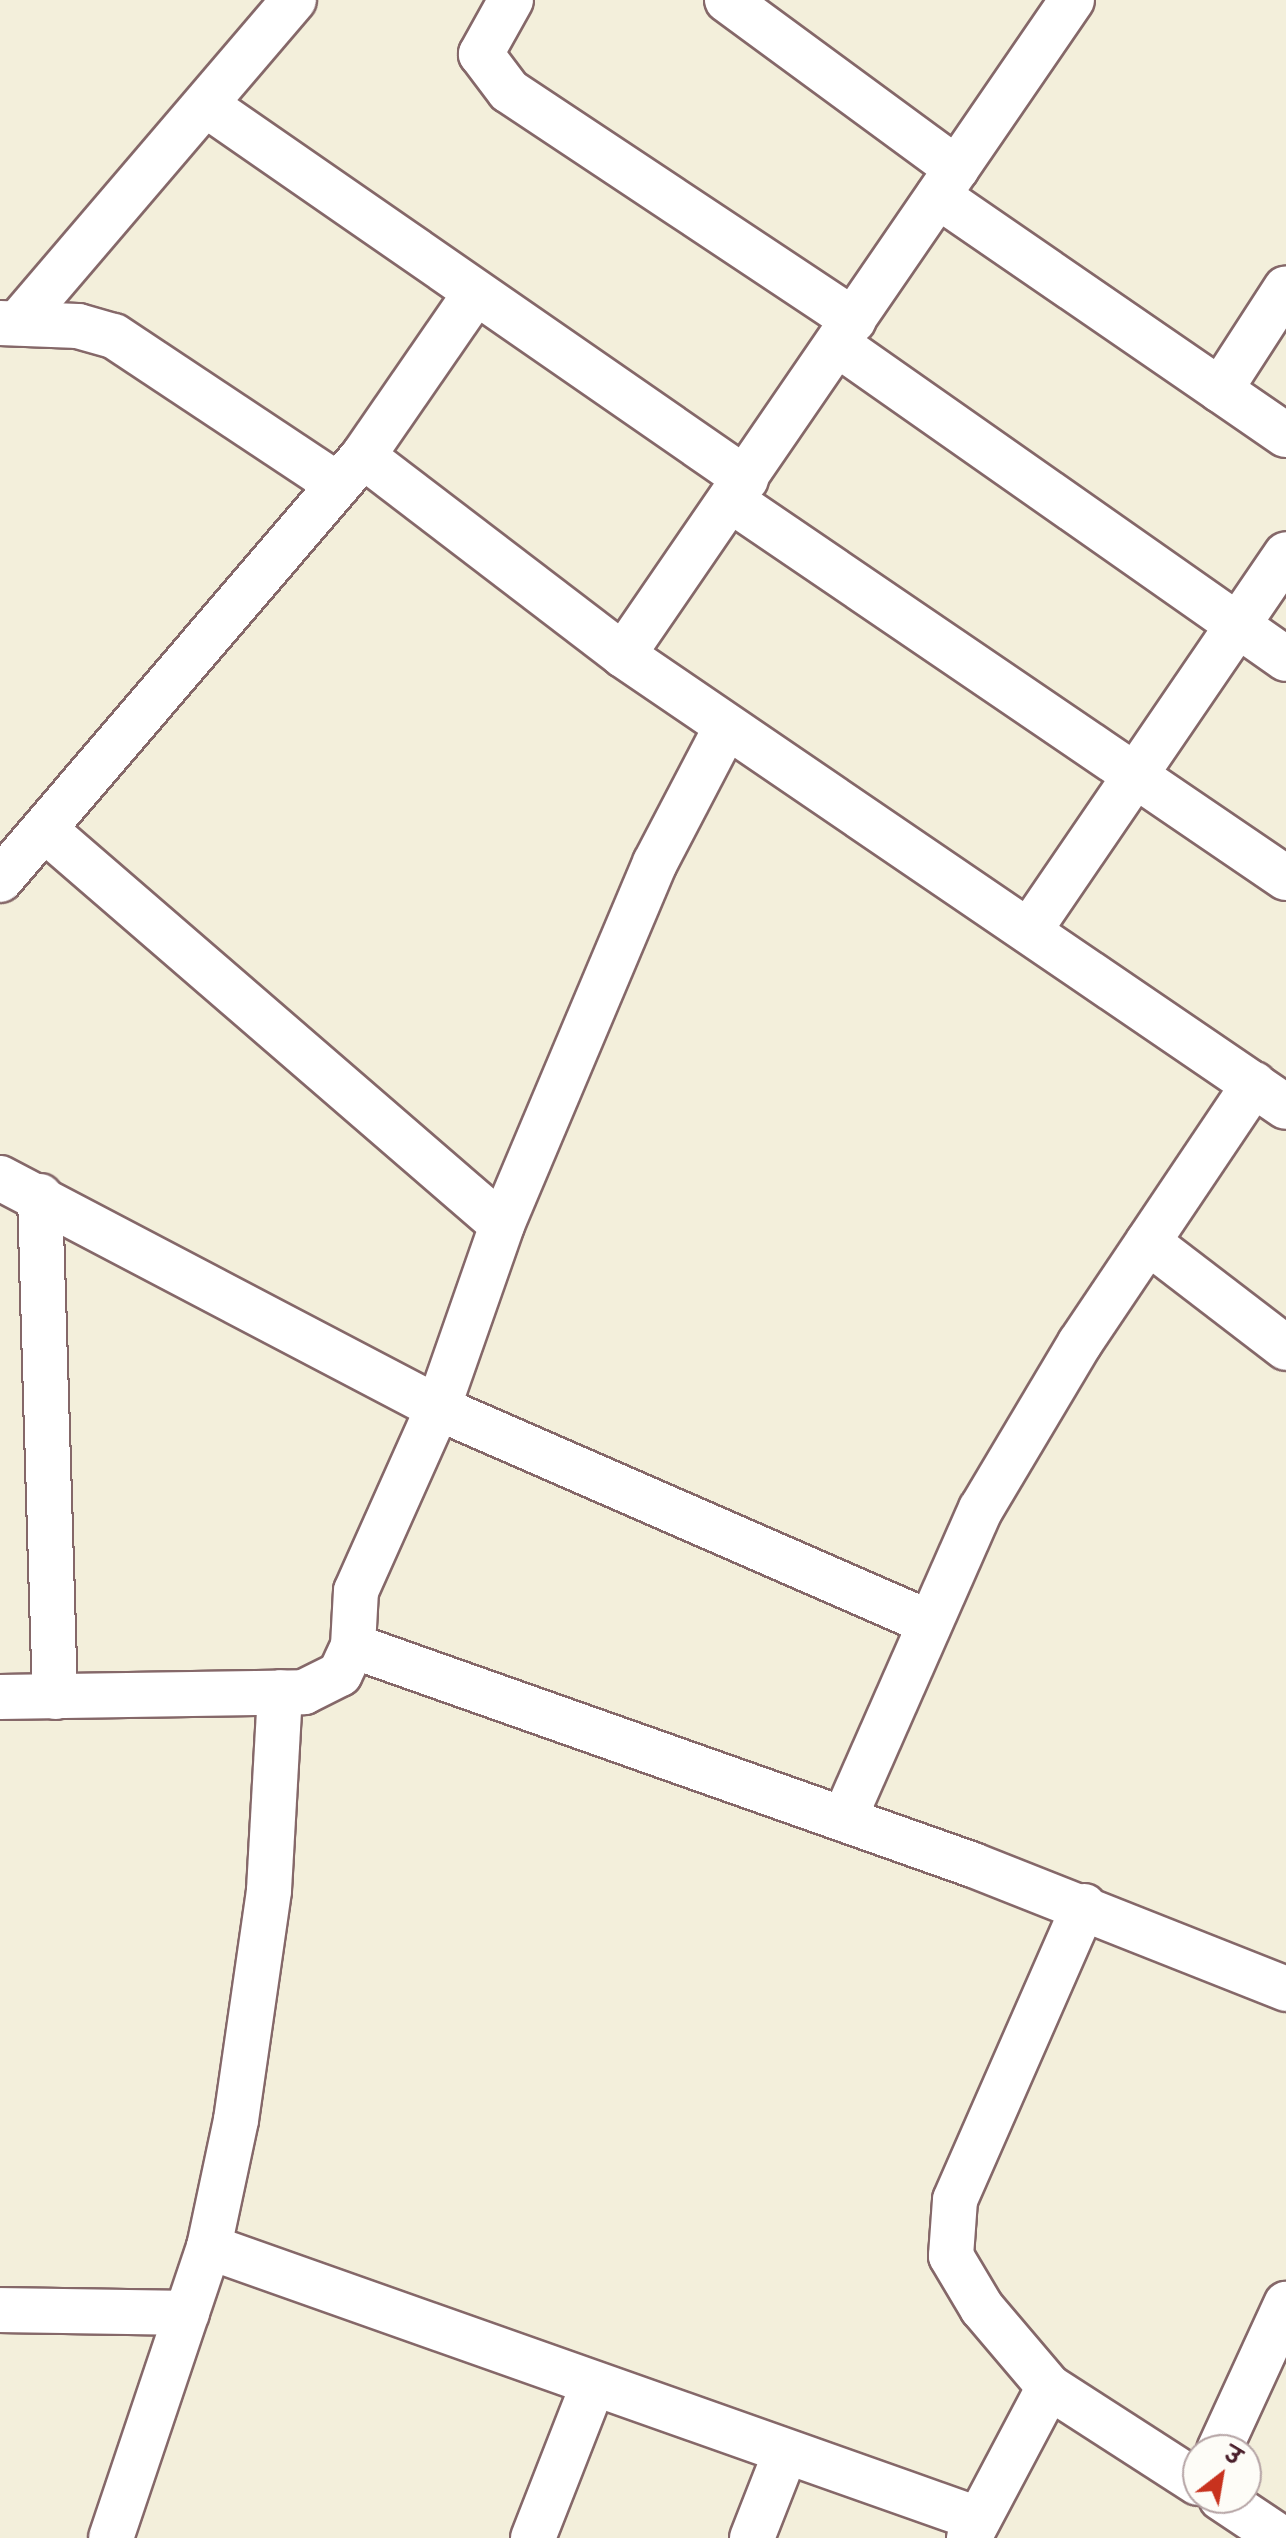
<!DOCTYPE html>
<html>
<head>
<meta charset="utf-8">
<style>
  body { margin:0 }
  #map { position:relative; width:1286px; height:2538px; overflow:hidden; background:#f3efdb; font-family:Delius,"Playpen Sans Deva",sans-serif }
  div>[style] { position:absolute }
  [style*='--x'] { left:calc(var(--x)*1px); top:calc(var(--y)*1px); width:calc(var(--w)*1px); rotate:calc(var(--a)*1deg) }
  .roads { filter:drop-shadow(2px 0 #856869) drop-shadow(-2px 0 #856869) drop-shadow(0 2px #856869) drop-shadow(0 -2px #856869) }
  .minor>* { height:44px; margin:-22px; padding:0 22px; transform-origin:22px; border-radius:22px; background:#fff }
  span { translate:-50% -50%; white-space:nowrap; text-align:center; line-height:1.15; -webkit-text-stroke:8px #fdfcf7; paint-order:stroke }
  .north { position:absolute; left:1182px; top:2434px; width:80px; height:80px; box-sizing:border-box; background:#fdfcf7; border:2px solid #b5a4a5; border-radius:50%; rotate:31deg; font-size:22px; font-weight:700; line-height:32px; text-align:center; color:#4a1f2b }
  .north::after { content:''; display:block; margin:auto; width:28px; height:36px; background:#c8321e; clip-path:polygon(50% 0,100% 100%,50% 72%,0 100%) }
</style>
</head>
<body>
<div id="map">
  <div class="roads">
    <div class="minor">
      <i style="--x:511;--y:0;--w:62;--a:119.1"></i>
      <i style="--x:481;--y:54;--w:46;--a:52.9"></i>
      <i style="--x:509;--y:91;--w:414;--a:33.6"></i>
      <i style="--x:727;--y:0;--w:285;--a:36.3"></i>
      <i style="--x:206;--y:105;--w:657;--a:34.71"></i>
      <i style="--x:938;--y:196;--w:422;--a:34.5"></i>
      <i style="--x:0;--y:323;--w:78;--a:2.2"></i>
      <i style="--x:78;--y:326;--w:37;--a:16"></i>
      <i style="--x:114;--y:336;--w:269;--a:33.6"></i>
      <i style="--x:18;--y:323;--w:425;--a:-49.5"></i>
      <i style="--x:837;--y:344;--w:548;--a:35.05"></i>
      <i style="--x:1220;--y:390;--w:121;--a:-57.1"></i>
      <i style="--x:363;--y:456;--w:327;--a:37.4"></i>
      <i style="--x:623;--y:655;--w:802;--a:34.28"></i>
      <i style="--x:732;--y:501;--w:670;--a:34.24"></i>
      <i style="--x:623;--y:655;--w:794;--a:-55.57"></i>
      <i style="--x:44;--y:829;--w:605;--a:40.85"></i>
      <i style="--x:0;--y:880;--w:558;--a:-49.43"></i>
      <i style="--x:363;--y:456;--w:196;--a:-55.4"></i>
      <i style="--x:1029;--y:931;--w:456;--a:-55.7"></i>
      <i style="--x:0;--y:1178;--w:495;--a:27.7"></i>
      <i style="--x:438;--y:1408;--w:537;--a:23.6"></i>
      <i style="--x:40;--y:1196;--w:501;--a:88.29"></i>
      <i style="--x:1148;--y:1242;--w:174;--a:37.5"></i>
      <i style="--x:353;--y:1646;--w:658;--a:19.45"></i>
      <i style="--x:973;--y:1865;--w:337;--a:21.6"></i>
      <i style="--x:0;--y:1697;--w:304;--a:-0.9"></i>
      <i style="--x:304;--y:1692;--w:40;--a:-26.6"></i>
      <i style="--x:340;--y:1674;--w:31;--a:-65"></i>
      <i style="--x:353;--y:1646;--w:55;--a:-86.9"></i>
      <i style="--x:356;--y:1591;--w:201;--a:-65.9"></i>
      <i style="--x:438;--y:1408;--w:194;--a:-70.7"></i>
      <i style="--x:502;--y:1225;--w:393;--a:-67.1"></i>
      <i style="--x:655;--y:863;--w:153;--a:-62.4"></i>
      <i style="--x:844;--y:1819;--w:339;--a:-66.2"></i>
      <i style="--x:981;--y:1509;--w:193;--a:-59.2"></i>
      <i style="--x:1080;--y:1343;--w:312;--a:-56.1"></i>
      <i style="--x:1084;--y:1906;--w:321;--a:113.7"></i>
      <i style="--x:955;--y:2200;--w:56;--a:94.1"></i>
      <i style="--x:951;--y:2256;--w:61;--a:59.2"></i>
      <i style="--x:982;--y:2308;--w:104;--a:49.7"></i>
      <i style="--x:1049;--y:2387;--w:177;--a:32.8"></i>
      <i style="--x:209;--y:2247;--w:816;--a:19.48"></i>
      <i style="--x:0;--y:2310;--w:187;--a:0.9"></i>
      <i style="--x:1219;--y:2450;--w:161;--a:-65.3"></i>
      <i style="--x:1221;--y:2498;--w:72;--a:33.7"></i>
      <i style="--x:111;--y:2538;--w:307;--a:-71.4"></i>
      <i style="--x:209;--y:2247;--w:130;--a:-78"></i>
      <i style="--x:236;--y:2120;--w:232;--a:-81.8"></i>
      <i style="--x:269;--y:1890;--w:198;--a:-86.8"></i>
      <i style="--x:533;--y:2538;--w:164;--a:-68.6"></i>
      <i style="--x:752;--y:2538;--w:90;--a:-68.6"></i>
      <i style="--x:969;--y:2538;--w:171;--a:-62.1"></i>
    </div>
  </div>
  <div class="north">उ</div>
</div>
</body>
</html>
